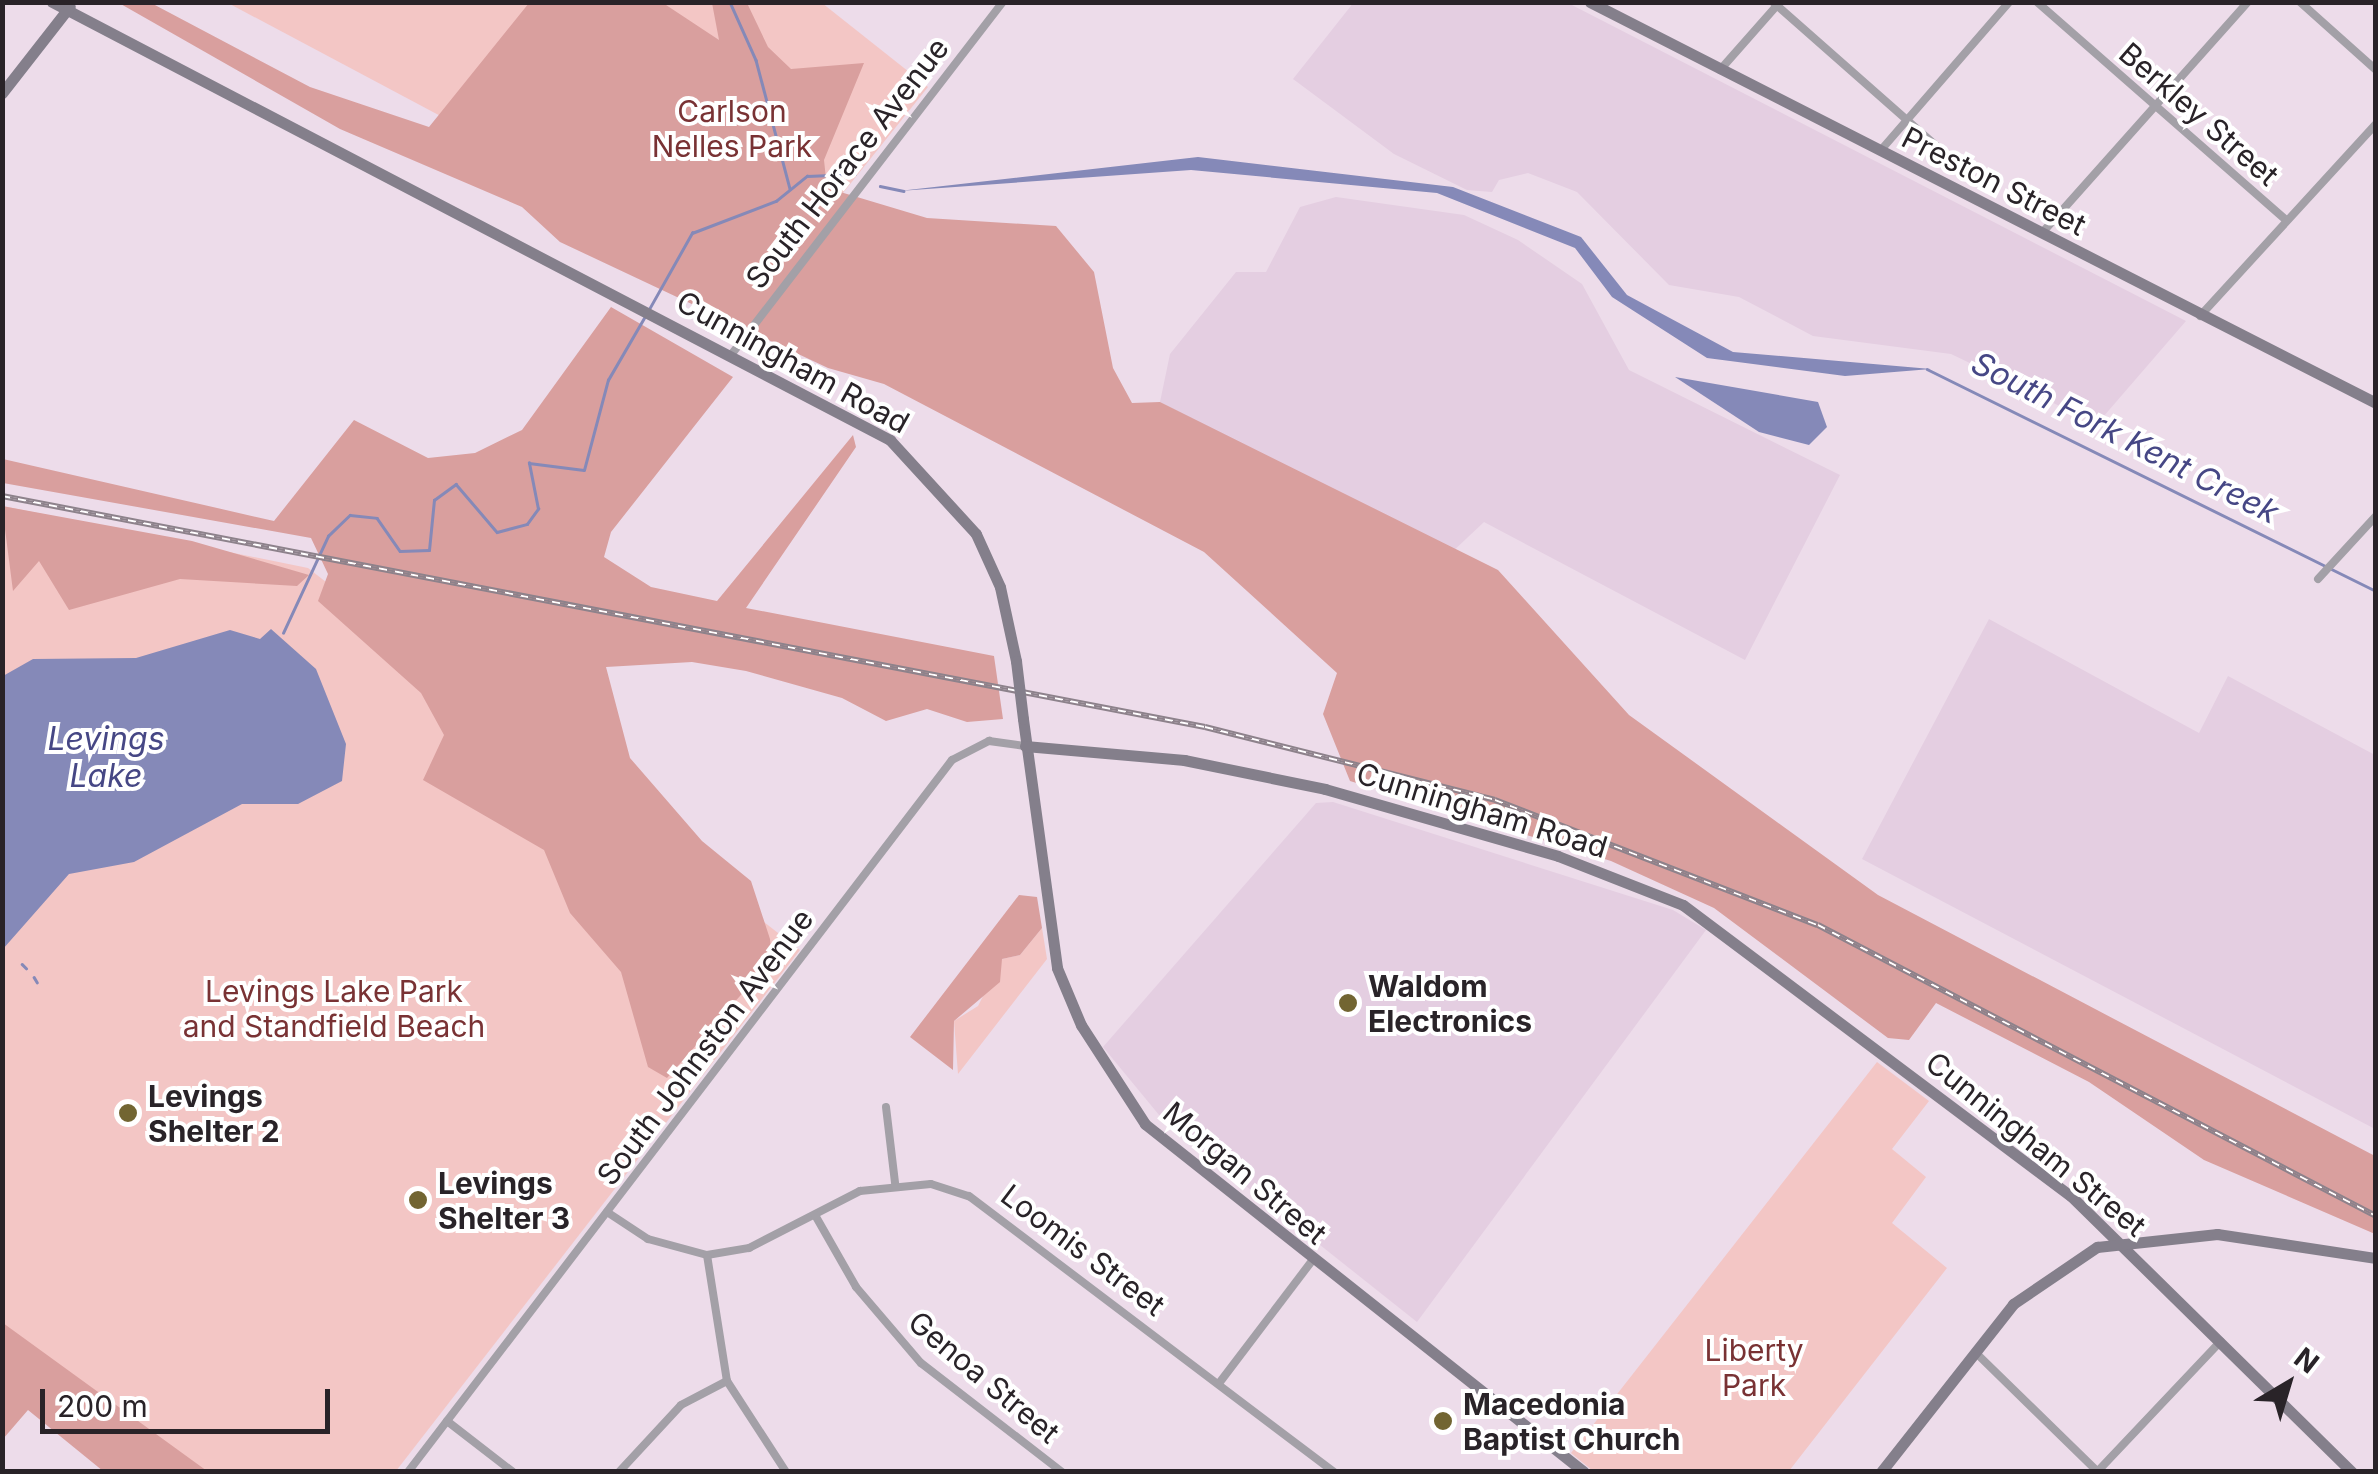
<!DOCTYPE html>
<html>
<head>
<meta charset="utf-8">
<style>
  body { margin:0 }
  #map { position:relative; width:2378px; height:1474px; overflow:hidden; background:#eddcea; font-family:Inter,sans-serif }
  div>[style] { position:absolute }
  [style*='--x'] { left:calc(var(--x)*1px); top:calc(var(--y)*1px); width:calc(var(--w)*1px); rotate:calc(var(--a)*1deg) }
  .built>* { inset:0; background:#e4cee1 }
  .green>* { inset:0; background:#f3c6c5 }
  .forest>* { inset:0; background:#d99f9e }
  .water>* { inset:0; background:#8589b8 }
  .stream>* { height:2.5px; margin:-1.25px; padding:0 1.25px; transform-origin:1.25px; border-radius:1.25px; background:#8589b8 }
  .street>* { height:8px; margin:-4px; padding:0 4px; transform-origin:4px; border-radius:4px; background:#a3a0a7 }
  .secondary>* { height:11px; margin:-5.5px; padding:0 5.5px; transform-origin:5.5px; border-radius:5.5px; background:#847f8b }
  .rail>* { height:6px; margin-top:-3px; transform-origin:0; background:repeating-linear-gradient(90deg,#fff 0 8px,#8d828b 0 16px); box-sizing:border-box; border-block:2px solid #8d828b }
  .secondary-bridge>* { height:11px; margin:-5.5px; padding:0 5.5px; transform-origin:5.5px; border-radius:5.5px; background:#847f8b }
  .dots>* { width:28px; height:28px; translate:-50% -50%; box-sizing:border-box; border:5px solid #fff; border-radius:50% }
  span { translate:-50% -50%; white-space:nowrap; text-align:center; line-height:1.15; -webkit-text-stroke:8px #fff; paint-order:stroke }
  .park-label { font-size:30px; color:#793234 }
  .street-label { font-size:30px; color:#292328 }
  .poi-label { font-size:30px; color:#292328; font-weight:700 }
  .left { translate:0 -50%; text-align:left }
  .water-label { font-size:32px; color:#464785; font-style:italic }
  .frame { position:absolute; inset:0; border:5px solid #292328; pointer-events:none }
  .north { position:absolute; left:2238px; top:1334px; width:100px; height:100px; -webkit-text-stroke:8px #fff; paint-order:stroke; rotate:38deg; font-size:28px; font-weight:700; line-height:40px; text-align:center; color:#292328 }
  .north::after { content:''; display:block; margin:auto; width:35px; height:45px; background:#292328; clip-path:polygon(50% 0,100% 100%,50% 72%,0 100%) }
  .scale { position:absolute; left:40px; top:1389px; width:290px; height:45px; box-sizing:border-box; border:5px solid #292328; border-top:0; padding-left:12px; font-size:30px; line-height:35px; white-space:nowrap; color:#292328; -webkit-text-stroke:8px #fff; paint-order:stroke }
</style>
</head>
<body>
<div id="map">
  <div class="built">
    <i style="clip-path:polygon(1354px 2px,1568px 3px,2186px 321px,2097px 424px,1951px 354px,1813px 336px,1739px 297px,1669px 285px,1577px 192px,1528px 173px,1499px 180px,1492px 192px,1467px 190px,1394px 154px,1293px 79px)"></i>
    <i style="clip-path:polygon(1336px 197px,1464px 215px,1518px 240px,1582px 284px,1629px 370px,1840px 475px,1745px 660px,1484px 522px,1450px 554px,1160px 402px,1170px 354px,1236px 272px,1266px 272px,1300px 207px)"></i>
    <i style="clip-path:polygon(1989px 619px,2199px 733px,2228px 676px,2375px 755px,2375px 1129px,1862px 859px)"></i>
    <i style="clip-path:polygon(1333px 802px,1673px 910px,1706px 930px,1417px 1322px,1164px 1121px,1103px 1047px,1316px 803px)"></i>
  </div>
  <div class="green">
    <i style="clip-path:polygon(228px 3px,822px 3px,928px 87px,766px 289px)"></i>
    <i style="clip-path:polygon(3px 506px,308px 568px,800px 950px,396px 1471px,140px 1471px,3px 1356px)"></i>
    <i style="clip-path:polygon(1042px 928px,1047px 959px,958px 1074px,954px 1021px,978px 1006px,1002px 959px,1020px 955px)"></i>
    <i style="clip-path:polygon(1877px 1062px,1929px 1101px,1892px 1149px,1926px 1177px,1892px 1223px,1947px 1268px,1789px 1471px,1593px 1471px,1571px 1453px)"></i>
  </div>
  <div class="forest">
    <i style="clip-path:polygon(119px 3px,153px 4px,310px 87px,429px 127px,529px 3px,663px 3px,719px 40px,712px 3px,747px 3px,768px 47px,791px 69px,864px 63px,824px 160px,827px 188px,927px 218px,1056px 226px,1094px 272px,1113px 368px,1132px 403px,1160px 402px,1498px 570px,1629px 715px,1878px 895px,2375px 1156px,2375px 1234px,2204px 1160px,2089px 1082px,1936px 1003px,1909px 1040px,1888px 1038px,1714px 908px,1611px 861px,1350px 781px,1323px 714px,1337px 673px,1204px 552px,884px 384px,828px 368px,560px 242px,522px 207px,340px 129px)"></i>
    <i style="clip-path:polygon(611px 307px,733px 377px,611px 532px,604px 557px,651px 587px,717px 601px,853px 435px,856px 447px,746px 608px,994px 656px,1003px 719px,967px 722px,927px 709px,886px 721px,842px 698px,746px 671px,692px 662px,606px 667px,630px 758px,702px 841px,751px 881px,770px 939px,772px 960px,667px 1078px,648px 1067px,621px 972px,570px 913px,544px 850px,423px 780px,444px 735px,421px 693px,318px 601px,328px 574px,311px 538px,3px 483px,3px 459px,274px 521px,354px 420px,428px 458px,475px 453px,522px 430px)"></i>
    <i style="clip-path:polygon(2px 506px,192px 541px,309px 575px,297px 586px,180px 579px,69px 610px,39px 561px,13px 591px)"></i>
    <i style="clip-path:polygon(1019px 895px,1037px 897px,1042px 928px,1020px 955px,1002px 959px,1000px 982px,954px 1021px,953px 1070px,910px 1037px)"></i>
    <i style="clip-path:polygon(3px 1323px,207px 1471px,103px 1471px,28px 1410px,3px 1439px)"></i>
  </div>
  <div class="water">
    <i style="clip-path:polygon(1198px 157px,1453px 187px,1581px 237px,1627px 295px,1733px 352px,1931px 369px,1845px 376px,1707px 358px,1612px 297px,1575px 248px,1437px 193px,1191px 170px,899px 191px)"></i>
    <i style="clip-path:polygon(1675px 377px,1818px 402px,1827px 427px,1809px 445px,1759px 432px)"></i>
    <i style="clip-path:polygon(271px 629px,316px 669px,346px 744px,342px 781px,298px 804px,242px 804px,134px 862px,69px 874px,3px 949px,3px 676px,33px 659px,136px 658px,230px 630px,260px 639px)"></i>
  </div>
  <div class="stream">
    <i style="--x:730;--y:2;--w:64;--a:65.9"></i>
    <i style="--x:756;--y:60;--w:133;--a:75.2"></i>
    <i style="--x:880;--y:186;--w:24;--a:12"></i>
    <i style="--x:648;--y:311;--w:90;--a:-60.6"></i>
    <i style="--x:692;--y:233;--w:90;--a:-20.9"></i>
    <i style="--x:776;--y:201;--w:40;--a:-39"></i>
    <i style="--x:807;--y:176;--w:48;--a:-2.4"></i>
    <i style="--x:1927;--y:369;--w:501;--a:26.31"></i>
    <i style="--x:283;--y:633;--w:107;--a:-65.1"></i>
    <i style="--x:328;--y:536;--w:30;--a:-44"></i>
    <i style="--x:350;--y:515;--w:27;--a:6"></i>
    <i style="--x:377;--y:518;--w:40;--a:55.1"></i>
    <i style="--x:400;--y:551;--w:29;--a:-2"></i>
    <i style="--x:429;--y:550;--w:50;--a:-84.3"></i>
    <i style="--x:434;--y:500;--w:27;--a:-36"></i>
    <i style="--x:456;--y:484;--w:63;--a:49.5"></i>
    <i style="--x:497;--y:532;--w:31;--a:-15"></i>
    <i style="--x:527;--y:524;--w:19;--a:-54"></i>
    <i style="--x:538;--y:509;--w:47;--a:-101.1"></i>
    <i style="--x:529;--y:463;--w:55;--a:7.3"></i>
    <i style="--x:584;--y:470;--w:93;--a:-75.1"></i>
    <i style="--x:608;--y:380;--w:72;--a:-59.9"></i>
    <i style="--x:22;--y:964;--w:6;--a:45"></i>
    <i style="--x:34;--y:977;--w:6;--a:59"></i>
  </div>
  <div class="street">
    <i style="--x:1773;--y:2;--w:261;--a:41.4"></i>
    <i style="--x:2037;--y:2;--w:330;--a:41.2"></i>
    <i style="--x:2300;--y:2;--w:102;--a:41.8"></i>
    <i style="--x:1720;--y:70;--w:91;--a:-48.6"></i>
    <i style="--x:1881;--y:150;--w:196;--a:-49.1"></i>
    <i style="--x:2042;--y:233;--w:310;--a:-48.3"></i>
    <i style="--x:2200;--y:316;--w:260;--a:-47.5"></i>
    <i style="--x:731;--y:355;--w:446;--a:-52.4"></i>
    <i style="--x:2318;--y:579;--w:86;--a:-47.4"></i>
    <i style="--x:886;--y:1107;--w:77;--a:83.2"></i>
    <i style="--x:607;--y:1212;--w:49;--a:33.4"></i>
    <i style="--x:648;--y:1239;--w:61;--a:15.2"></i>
    <i style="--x:707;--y:1255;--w:43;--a:-9.5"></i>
    <i style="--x:749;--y:1248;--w:125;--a:-27.2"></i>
    <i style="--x:860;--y:1191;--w:71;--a:-5.6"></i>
    <i style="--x:931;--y:1184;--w:40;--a:18"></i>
    <i style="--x:969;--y:1196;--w:458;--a:37.1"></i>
    <i style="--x:815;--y:1215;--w:83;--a:60.3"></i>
    <i style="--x:856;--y:1287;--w:100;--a:49.5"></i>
    <i style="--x:921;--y:1363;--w:178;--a:37.7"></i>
    <i style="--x:707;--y:1255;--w:128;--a:81"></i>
    <i style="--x:727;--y:1381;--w:108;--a:57"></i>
    <i style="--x:1975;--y:1352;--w:172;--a:44.3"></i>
    <i style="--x:1220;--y:1382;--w:151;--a:-52.8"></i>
    <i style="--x:447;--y:1421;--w:83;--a:37.7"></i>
    <i style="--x:408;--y:1472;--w:896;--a:-52.62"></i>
    <i style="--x:952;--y:760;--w:42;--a:-27.2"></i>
    <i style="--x:989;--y:741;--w:36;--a:8"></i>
    <i style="--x:619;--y:1472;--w:91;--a:-47.2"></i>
    <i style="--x:681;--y:1405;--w:52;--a:-27.6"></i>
    <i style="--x:2097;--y:1472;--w:180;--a:-46.6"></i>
  </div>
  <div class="secondary">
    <i style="--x:52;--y:2;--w:946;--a:27.59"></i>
    <i style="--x:890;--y:440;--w:127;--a:47.5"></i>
    <i style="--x:976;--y:534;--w:58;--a:65.6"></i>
    <i style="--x:1000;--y:587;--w:76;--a:77.8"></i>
    <i style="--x:1590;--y:2;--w:882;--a:27.03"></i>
    <i style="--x:2;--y:93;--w:110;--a:-52"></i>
    <i style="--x:1023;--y:719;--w:251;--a:82.2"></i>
    <i style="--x:1057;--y:968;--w:62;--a:67.2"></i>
    <i style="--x:1081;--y:1025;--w:118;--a:57.1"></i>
    <i style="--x:1145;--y:1124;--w:560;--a:38.4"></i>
    <i style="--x:1025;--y:746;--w:160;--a:5"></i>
    <i style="--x:1184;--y:760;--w:144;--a:11.6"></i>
    <i style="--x:1325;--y:789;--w:242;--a:16"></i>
    <i style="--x:1558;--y:856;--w:134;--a:21.4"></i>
    <i style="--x:1683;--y:905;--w:485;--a:36.9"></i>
    <i style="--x:2071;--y:1196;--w:394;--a:44.5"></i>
    <i style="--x:1881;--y:1472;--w:214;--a:-51.8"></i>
    <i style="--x:2013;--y:1304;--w:102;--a:-34.2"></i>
    <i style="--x:2097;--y:1247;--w:121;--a:-6.2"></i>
    <i style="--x:2217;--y:1234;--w:161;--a:8.6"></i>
  </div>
  <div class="rail">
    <i style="--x:2;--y:496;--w:1225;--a:10.87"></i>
    <i style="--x:1205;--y:727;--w:299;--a:14.1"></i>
    <i style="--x:1495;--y:800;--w:346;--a:21.2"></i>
    <i style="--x:1818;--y:925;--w:629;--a:27.54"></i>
  </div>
  <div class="secondary-bridge">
    <i style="--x:1016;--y:661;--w:58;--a:83.1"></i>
  </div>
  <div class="dots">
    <i style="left:1348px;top:1003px;background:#726532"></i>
    <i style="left:128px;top:1113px;background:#726532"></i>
    <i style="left:418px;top:1200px;background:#726532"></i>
    <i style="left:1443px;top:1421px;background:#726532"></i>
  </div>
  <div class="park-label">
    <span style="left:732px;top:128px">Carlson<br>Nelles Park</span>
    <span style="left:334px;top:1008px">Levings Lake Park<br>and Standfield Beach</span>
    <span style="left:1754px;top:1367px">Liberty<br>Park</span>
  </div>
  <div class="street-label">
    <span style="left:2199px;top:114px;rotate:41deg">Berkley Street</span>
    <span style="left:847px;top:163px;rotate:-52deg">South Horace Avenue</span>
    <span style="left:1994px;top:181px;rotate:27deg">Preston Street</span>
    <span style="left:793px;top:362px;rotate:29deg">Cunningham Road</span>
    <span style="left:1482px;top:810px;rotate:17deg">Cunningham Road</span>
    <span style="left:705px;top:1047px;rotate:-53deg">South Johnston Avenue</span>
    <span style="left:2036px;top:1144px;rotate:39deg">Cunningham Street</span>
    <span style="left:1245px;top:1173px;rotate:40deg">Morgan Street</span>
    <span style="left:1083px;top:1250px;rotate:37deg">Loomis Street</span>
    <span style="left:984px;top:1377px;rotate:40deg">Genoa Street</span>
  </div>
  <div class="poi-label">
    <span class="left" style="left:1368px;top:1003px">Waldom<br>Electronics</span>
    <span class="left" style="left:148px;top:1113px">Levings<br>Shelter 2</span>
    <span class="left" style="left:438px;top:1200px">Levings<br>Shelter 3</span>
    <span class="left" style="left:1463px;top:1421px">Macedonia<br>Baptist Church</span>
  </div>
  <div class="water-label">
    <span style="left:2125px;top:438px;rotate:27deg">South Fork Kent Creek</span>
    <span style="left:106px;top:758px">Levings<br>Lake</span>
  </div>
  <div class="frame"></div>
  <div class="north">N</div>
  <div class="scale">200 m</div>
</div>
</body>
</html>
